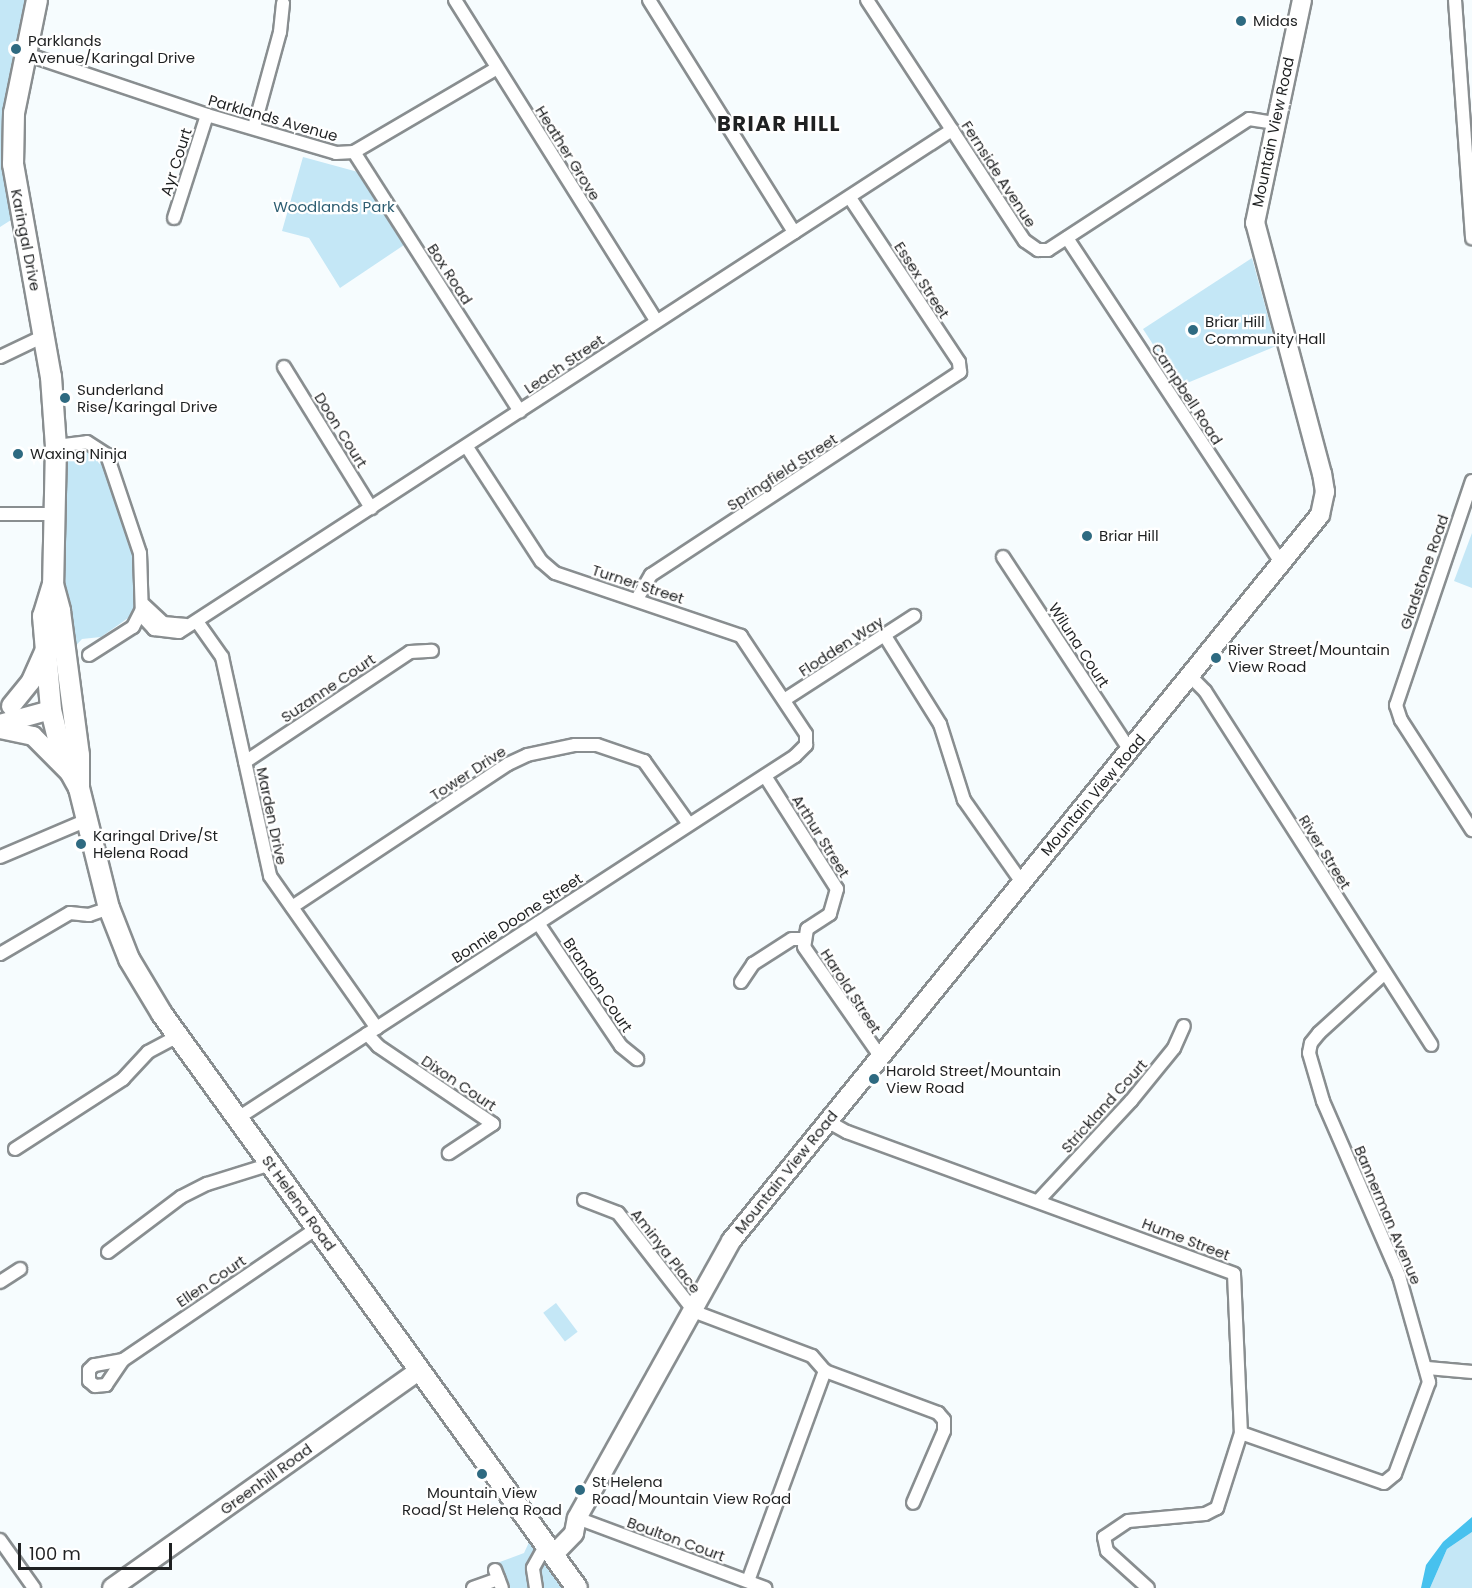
<!DOCTYPE html>
<html>
<head>
<meta charset="utf-8">
<style>
  body { margin:0 }
  #map { position:relative; width:1472px; height:1588px; overflow:hidden; background:#f6fcfe; font-family:Poppins,sans-serif }
  div>[style] { position:absolute }
  [style*='--x'] { left:calc(var(--x)*1px); top:calc(var(--y)*1px); width:calc(var(--w)*1px); rotate:calc(var(--a)*1deg) }
  .green>* { inset:0; background:#c4e7f6; transform-origin:0 0 }
  .water>* { inset:0; background:#47c1ee }
  .roads { filter:drop-shadow(2px 0 #898e90) drop-shadow(-2px 0 #898e90) drop-shadow(0 2px #898e90) drop-shadow(0 -2px #898e90) }
  .street>* { height:12px; margin:-6px; padding:0 6px; transform-origin:6px; border-radius:6px; background:#fff }
  .secondary>* { height:18px; margin:-9px; padding:0 9px; transform-origin:9px; border-radius:9px; background:#fff }
  .primary>* { height:20px; margin:-10px; padding:0 10px; transform-origin:10px; border-radius:10px; background:#fff }
  .dots>* { width:16px; height:16px; translate:-50% -50%; box-sizing:border-box; border:3px solid #fff; border-radius:50% }
  span { translate:-50% -50%; white-space:nowrap; text-align:center; line-height:1.15; -webkit-text-stroke:4.5px #fff; paint-order:stroke }
  .poi-label { font-size:15px; color:#1f2122 }
  .left { translate:0 -50%; text-align:left }
  .street-label { font-size:15px; color:#1f2122 }
  .park-label { font-size:15px; color:#2e5e72 }
  .district-label { font-size:21px; color:#1f2122; font-weight:700; letter-spacing:1.5px }
  .scale { position:absolute; left:18px; top:1543px; width:154px; height:27px; box-sizing:border-box; border:3px solid #1f2122; border-top:0; padding-left:8px; font-size:18px; line-height:21px; white-space:nowrap; color:#1f2122; -webkit-text-stroke:4px #fff; paint-order:stroke }
</style>
</head>
<body>
<div id="map">
  <div class="green">
    <i style="clip-path:polygon(0 0,27px 0,3px 116px,3px 169px,11px 220px,0 227px)"></i>
    <i style="clip-path:polygon(303px 157px,358px 172px,404px 245px,340px 288px,309px 238px,282px 231px)"></i>
    <i style="clip-path:polygon(1252px 258px,1276px 346px,1180px 386px,1143px 329px)"></i>
    <i style="clip-path:polygon(84px 448px,101px 456px,136px 558px,138px 601px,131px 616px,101px 637px,82px 639px,69px 653px,65px 577px,67px 462px,75px 451px)"></i>
    <i style="clip-path:polygon(1472px 533px,1472px 588px,1454px 581px)"></i>
    <i style="left:556px;top:1303px;width:36px;height:16px;rotate:53deg"></i>
    <i style="clip-path:polygon(1472px 1532px,1472px 1588px,1430px 1588px,1447px 1549px)"></i>
    <i style="clip-path:polygon(531px 1538px,536px 1546px,528px 1574px,530px 1588px,506px 1588px,497px 1563px,524px 1553px)"></i>
    <i style="clip-path:polygon(545px 1562px,548px 1563px,565px 1588px,542px 1588px,538px 1569px)"></i>
  </div>
  <div class="water">
    <i style="clip-path:polygon(1472px 1517px,1472px 1532px,1447px 1549px,1430px 1588px,1421px 1588px,1426px 1565px,1443px 1542px)"></i>
  </div>
  <div class="roads">
    <div class="street">
      <i style="--x:455;--y:0;--w:379;--a:57.9"></i>
      <i style="--x:649;--y:0;--w:274;--a:58"></i>
      <i style="--x:867;--y:0;--w:288;--a:56.8"></i>
      <i style="--x:1025;--y:241;--w:16;--a:35"></i>
      <i style="--x:1038;--y:250;--w:10;--a:0"></i>
      <i style="--x:1048;--y:250;--w:240;--a:-33.1"></i>
      <i style="--x:1249;--y:119;--w:25;--a:9"></i>
      <i style="--x:1455;--y:0;--w:239;--a:85.9"></i>
      <i style="--x:26;--y:54;--w:191;--a:18.6"></i>
      <i style="--x:207;--y:115;--w:134;--a:16.4"></i>
      <i style="--x:336;--y:153;--w:18;--a:-3"></i>
      <i style="--x:354;--y:152;--w:166;--a:-30.4"></i>
      <i style="--x:254;--y:127;--w:98;--a:-74.7"></i>
      <i style="--x:280;--y:32;--w:29;--a:-84"></i>
      <i style="--x:354;--y:152;--w:308;--a:57.4"></i>
      <i style="--x:174;--y:218;--w:108;--a:-72.2"></i>
      <i style="--x:1067;--y:238;--w:392;--a:56.6"></i>
      <i style="--x:0;--y:357;--w:49;--a:-25.5"></i>
      <i style="--x:284;--y:367;--w:166;--a:58.3"></i>
      <i style="--x:56;--y:446;--w:31;--a:-7"></i>
      <i style="--x:87;--y:442;--w:24;--a:33"></i>
      <i style="--x:107;--y:455;--w:103;--a:71.4"></i>
      <i style="--x:140;--y:553;--w:63;--a:88.2"></i>
      <i style="--x:142;--y:616;--w:18;--a:47"></i>
      <i style="--x:154;--y:629;--w:25;--a:7"></i>
      <i style="--x:179;--y:632;--w:922;--a:-33"></i>
      <i style="--x:1472;--y:481;--w:237;--a:108.7"></i>
      <i style="--x:1396;--y:705;--w:16;--a:72"></i>
      <i style="--x:1401;--y:720;--w:131;--a:57.2"></i>
      <i style="--x:0;--y:514;--w:55;--a:0"></i>
      <i style="--x:1003;--y:557;--w:231;--a:56.7"></i>
      <i style="--x:637;--y:599;--w:28;--a:-60"></i>
      <i style="--x:651;--y:575;--w:370;--a:-33.3"></i>
      <i style="--x:960;--y:372;--w:10;--a:-96"></i>
      <i style="--x:959;--y:362;--w:197;--a:-123.6"></i>
      <i style="--x:144;--y:605;--w:26;--a:43"></i>
      <i style="--x:163;--y:623;--w:23;--a:5"></i>
      <i style="--x:198;--y:623;--w:42;--a:54.8"></i>
      <i style="--x:222;--y:657;--w:224;--a:77.6"></i>
      <i style="--x:270;--y:876;--w:186;--a:54.9"></i>
      <i style="--x:885;--y:636;--w:104;--a:58"></i>
      <i style="--x:940;--y:724;--w:80;--a:72.5"></i>
      <i style="--x:964;--y:800;--w:99;--a:54.9"></i>
      <i style="--x:89;--y:655;--w:52;--a:-32.5"></i>
      <i style="--x:133;--y:627;--w:20;--a:-63"></i>
      <i style="--x:1192;--y:678;--w:18;--a:45"></i>
      <i style="--x:1205;--y:691;--w:420;--a:57.4"></i>
      <i style="--x:784;--y:700;--w:155;--a:-32.9"></i>
      <i style="--x:245;--y:762;--w:198;--a:-33.7"></i>
      <i style="--x:410;--y:652;--w:22;--a:-3"></i>
      <i style="--x:765;--y:776;--w:134;--a:57.5"></i>
      <i style="--x:837;--y:889;--w:26;--a:106"></i>
      <i style="--x:830;--y:914;--w:27;--a:147"></i>
      <i style="--x:807;--y:929;--w:18;--a:99"></i>
      <i style="--x:804;--y:947;--w:133;--a:55.1"></i>
      <i style="--x:0;--y:857;--w:95;--a:-23"></i>
      <i style="--x:292;--y:907;--w:259;--a:-33.5"></i>
      <i style="--x:508;--y:764;--w:21;--a:-25"></i>
      <i style="--x:527;--y:755;--w:49;--a:-11.8"></i>
      <i style="--x:575;--y:745;--w:22;--a:0"></i>
      <i style="--x:597;--y:745;--w:50;--a:18.8"></i>
      <i style="--x:644;--y:761;--w:77;--a:54.5"></i>
      <i style="--x:538;--y:923;--w:148;--a:56"></i>
      <i style="--x:621;--y:1046;--w:21;--a:39"></i>
      <i style="--x:0;--y:954;--w:81;--a:-30.4"></i>
      <i style="--x:70;--y:913;--w:19;--a:6"></i>
      <i style="--x:89;--y:915;--w:21;--a:-19"></i>
      <i style="--x:741;--y:982;--w:22;--a:-56"></i>
      <i style="--x:753;--y:964;--w:46;--a:-32.7"></i>
      <i style="--x:792;--y:939;--w:12;--a:0"></i>
      <i style="--x:367;--y:1034;--w:16;--a:47"></i>
      <i style="--x:378;--y:1046;--w:139;--a:34.1"></i>
      <i style="--x:493;--y:1124;--w:53;--a:146.6"></i>
      <i style="--x:238;--y:1118;--w:664;--a:-33.02"></i>
      <i style="--x:795;--y:756;--w:16;--a:-45"></i>
      <i style="--x:806;--y:745;--w:11;--a:-90"></i>
      <i style="--x:806;--y:734;--w:118;--a:-123.6"></i>
      <i style="--x:741;--y:636;--w:196;--a:-161.3"></i>
      <i style="--x:555;--y:573;--w:18;--a:-139"></i>
      <i style="--x:541;--y:561;--w:136;--a:-123"></i>
      <i style="--x:827;--y:1121;--w:23;--a:29"></i>
      <i style="--x:847;--y:1132;--w:412;--a:20.1"></i>
      <i style="--x:1234;--y:1274;--w:159;--a:87.5"></i>
      <i style="--x:1241;--y:1433;--w:79;--a:107.7"></i>
      <i style="--x:1217;--y:1508;--w:13;--a:153"></i>
      <i style="--x:1205;--y:1514;--w:77;--a:174.8"></i>
      <i style="--x:1128;--y:1521;--w:29;--a:146"></i>
      <i style="--x:1104;--y:1537;--w:14;--a:78"></i>
      <i style="--x:1107;--y:1551;--w:55;--a:42.1"></i>
      <i style="--x:15;--y:1149;--w:129;--a:-32.9"></i>
      <i style="--x:123;--y:1079;--w:37;--a:-47"></i>
      <i style="--x:148;--y:1052;--w:34;--a:-28"></i>
      <i style="--x:584;--y:1200;--w:36;--a:21"></i>
      <i style="--x:618;--y:1213;--w:119;--a:52.2"></i>
      <i style="--x:1038;--y:1201;--w:137;--a:-47.1"></i>
      <i style="--x:1131;--y:1101;--w:68;--a:-50.9"></i>
      <i style="--x:1174;--y:1048;--w:24;--a:-66"></i>
      <i style="--x:108;--y:1252;--w:91;--a:-37"></i>
      <i style="--x:181;--y:1197;--w:29;--a:-27"></i>
      <i style="--x:207;--y:1184;--w:67;--a:-17.4"></i>
      <i style="--x:0;--y:1282;--w:24;--a:-33"></i>
      <i style="--x:690;--y:1310;--w:130;--a:20.7"></i>
      <i style="--x:812;--y:1356;--w:20;--a:49"></i>
      <i style="--x:825;--y:1371;--w:121;--a:20.4"></i>
      <i style="--x:938;--y:1413;--w:9;--a:49"></i>
      <i style="--x:944;--y:1420;--w:11;--a:90"></i>
      <i style="--x:944;--y:1431;--w:78;--a:113.3"></i>
      <i style="--x:123;--y:1360;--w:29;--a:170"></i>
      <i style="--x:94;--y:1365;--w:7;--a:135"></i>
      <i style="--x:89;--y:1370;--w:11;--a:90"></i>
      <i style="--x:89;--y:1381;--w:8;--a:40"></i>
      <i style="--x:95;--y:1386;--w:11;--a:-5"></i>
      <i style="--x:106;--y:1385;--w:30;--a:-56"></i>
      <i style="--x:123;--y:1360;--w:235;--a:-34.2"></i>
      <i style="--x:1428;--y:1368;--w:44;--a:5.2"></i>
      <i style="--x:1241;--y:1433;--w:151;--a:19.3"></i>
      <i style="--x:1384;--y:1483;--w:14;--a:-39"></i>
      <i style="--x:1395;--y:1474;--w:98;--a:-69.7"></i>
      <i style="--x:1429;--y:1382;--w:110;--a:-105.8"></i>
      <i style="--x:1399;--y:1276;--w:191;--a:-113.5"></i>
      <i style="--x:1323;--y:1101;--w:50;--a:-106.3"></i>
      <i style="--x:1309;--y:1053;--w:10;--a:-79"></i>
      <i style="--x:1311;--y:1043;--w:13;--a:-51"></i>
      <i style="--x:1319;--y:1033;--w:89;--a:-42.3"></i>
      <i style="--x:577;--y:1518;--w:201;--a:20.4"></i>
      <i style="--x:0;--y:1540;--w:59;--a:54.7"></i>
      <i style="--x:495;--y:1570;--w:19;--a:69"></i>
      <i style="--x:748;--y:1581;--w:224;--a:-69.9"></i>
      <i style="--x:473;--y:1588;--w:27;--a:-20"></i>
      <i style="--x:536;--y:1588;--w:20;--a:-99"></i>
      <i style="--x:533;--y:1568;--w:29;--a:-61"></i>
    </div>
    <div class="secondary">
      <i style="--x:11;--y:706;--w:32;--a:-51"></i>
      <i style="--x:31;--y:681;--w:32;--a:-66"></i>
      <i style="--x:0;--y:724;--w:53;--a:-15.4"></i>
      <i style="--x:0;--y:729;--w:34;--a:12"></i>
      <i style="--x:33;--y:736;--w:52;--a:45"></i>
      <i style="--x:554;--y:1554;--w:29;--a:-46"></i>
      <i style="--x:574;--y:1533;--w:15;--a:-79"></i>
      <i style="--x:577;--y:1518;--w:317;--a:-60.9"></i>
      <i style="--x:731;--y:1241;--w:935;--a:-50.95"></i>
      <i style="--x:1320;--y:515;--w:24;--a:-78"></i>
      <i style="--x:1325;--y:492;--w:18;--a:-99"></i>
      <i style="--x:1322;--y:474;--w:260;--a:-104.9"></i>
      <i style="--x:1255;--y:223;--w:228;--a:-78.1"></i>
      <i style="--x:112;--y:1588;--w:377;--a:-35.3"></i>
    </div>
    <div class="primary">
      <i style="--x:37;--y:0;--w:115;--a:101.5"></i>
      <i style="--x:14;--y:113;--w:51;--a:91.1"></i>
      <i style="--x:13;--y:164;--w:216;--a:79.9"></i>
      <i style="--x:51;--y:377;--w:69;--a:85.9"></i>
      <i style="--x:56;--y:446;--w:138;--a:91.2"></i>
      <i style="--x:53;--y:584;--w:28;--a:75"></i>
      <i style="--x:60;--y:611;--w:145;--a:82.5"></i>
      <i style="--x:79;--y:755;--w:33;--a:90"></i>
      <i style="--x:53;--y:584;--w:34;--a:107"></i>
      <i style="--x:43;--y:616;--w:94;--a:85.1"></i>
      <i style="--x:51;--y:710;--w:50;--a:76.2"></i>
      <i style="--x:63;--y:759;--w:33;--a:61"></i>
      <i style="--x:79;--y:788;--w:124;--a:76"></i>
      <i style="--x:109;--y:908;--w:55;--a:68.6"></i>
      <i style="--x:129;--y:959;--w:64;--a:59"></i>
      <i style="--x:162;--y:1014;--w:708;--a:54.13"></i>
    </div>
  </div>
  <div class="dots">
    <i style="left:1241px;top:21px;background:#2e6a81"></i>
    <i style="left:16px;top:49px;background:#2e6a81"></i>
    <i style="left:1193px;top:330px;background:#2e6a81"></i>
    <i style="left:65px;top:398px;background:#2e6a81"></i>
    <i style="left:18px;top:454px;background:#2e6a81"></i>
    <i style="left:1087px;top:536px;background:#2e6a81"></i>
    <i style="left:1216px;top:658px;background:#2e6a81"></i>
    <i style="left:81px;top:844px;background:#2e6a81"></i>
    <i style="left:874px;top:1079px;background:#2e6a81"></i>
    <i style="left:482px;top:1474px;background:#2e6a81"></i>
    <i style="left:580px;top:1490px;background:#2e6a81"></i>
  </div>
  <div class="poi-label">
    <span class="left" style="left:1253px;top:21px">Midas</span>
    <span class="left" style="left:28px;top:49px">Parklands<br>Avenue/Karingal Drive</span>
    <span class="left" style="left:1205px;top:330px">Briar Hill<br>Community Hall</span>
    <span class="left" style="left:77px;top:398px">Sunderland<br>Rise/Karingal Drive</span>
    <span class="left" style="left:30px;top:454px">Waxing Ninja</span>
    <span class="left" style="left:1099px;top:536px">Briar Hill</span>
    <span class="left" style="left:1228px;top:658px">River Street/Mountain<br>View Road</span>
    <span class="left" style="left:93px;top:844px">Karingal Drive/St<br>Helena Road</span>
    <span class="left" style="left:886px;top:1079px">Harold Street/Mountain<br>View Road</span>
    <span class="left" style="left:592px;top:1490px">St Helena<br>Road/Mountain View Road</span>
    <span style="left:482px;top:1501px">Mountain View<br>Road/St Helena Road</span>
  </div>
  <div class="street-label">
    <span style="left:273px;top:118px;rotate:16deg">Parklands Avenue</span>
    <span style="left:1273px;top:132px;rotate:-78deg">Mountain View Road</span>
    <span style="left:568px;top:153px;rotate:58deg">Heather Grove</span>
    <span style="left:176px;top:162px;rotate:-72deg">Ayr Court</span>
    <span style="left:999px;top:174px;rotate:57deg">Fernside Avenue</span>
    <span style="left:26px;top:240px;rotate:79deg">Karingal Drive</span>
    <span style="left:450px;top:274px;rotate:57deg">Box Road</span>
    <span style="left:922px;top:280px;rotate:57deg">Essex Street</span>
    <span style="left:564px;top:364px;rotate:-34deg">Leach Street</span>
    <span style="left:1187px;top:394px;rotate:57deg">Campbell Road</span>
    <span style="left:341px;top:430px;rotate:58deg">Doon Court</span>
    <span style="left:782px;top:472px;rotate:-33deg">Springfield Street</span>
    <span style="left:1424px;top:572px;rotate:-71deg">Gladstone Road</span>
    <span style="left:638px;top:584px;rotate:18deg">Turner Street</span>
    <span style="left:1079px;top:645px;rotate:57deg">Wiluna Court</span>
    <span style="left:841px;top:646px;rotate:-33deg">Flodden Way</span>
    <span style="left:328px;top:688px;rotate:-34deg">Suzanne Court</span>
    <span style="left:468px;top:773px;rotate:-33deg">Tower Drive</span>
    <span style="left:1093px;top:795px;rotate:-50deg">Mountain View Road</span>
    <span style="left:272px;top:816px;rotate:78deg">Marden Drive</span>
    <span style="left:821px;top:836px;rotate:58deg">Arthur Street</span>
    <span style="left:1325px;top:852px;rotate:58deg">River Street</span>
    <span style="left:517px;top:918px;rotate:-33deg">Bonnie Doone Street</span>
    <span style="left:598px;top:985px;rotate:56deg">Brandon Court</span>
    <span style="left:851px;top:991px;rotate:57deg">Harold Street</span>
    <span style="left:459px;top:1083px;rotate:34deg">Dixon Court</span>
    <span style="left:1104px;top:1106px;rotate:-48deg">Strickland Court</span>
    <span style="left:786px;top:1172px;rotate:-51deg">Mountain View Road</span>
    <span style="left:299px;top:1203px;rotate:54deg">St Helena Road</span>
    <span style="left:1388px;top:1215px;rotate:67deg">Bannerman Avenue</span>
    <span style="left:1186px;top:1239px;rotate:21deg">Hume Street</span>
    <span style="left:666px;top:1251px;rotate:52deg">Aminya Place</span>
    <span style="left:211px;top:1281px;rotate:-34deg">Ellen Court</span>
    <span style="left:266px;top:1479px;rotate:-36deg">Greenhill Road</span>
    <span style="left:676px;top:1539px;rotate:20deg">Boulton Court</span>
  </div>
  <div class="park-label">
    <span style="left:334px;top:207px">Woodlands Park</span>
  </div>
  <div class="district-label">
    <span style="left:779px;top:124px">BRIAR HILL</span>
  </div>
  <div class="scale">100 m</div>
</div>
</body>
</html>
